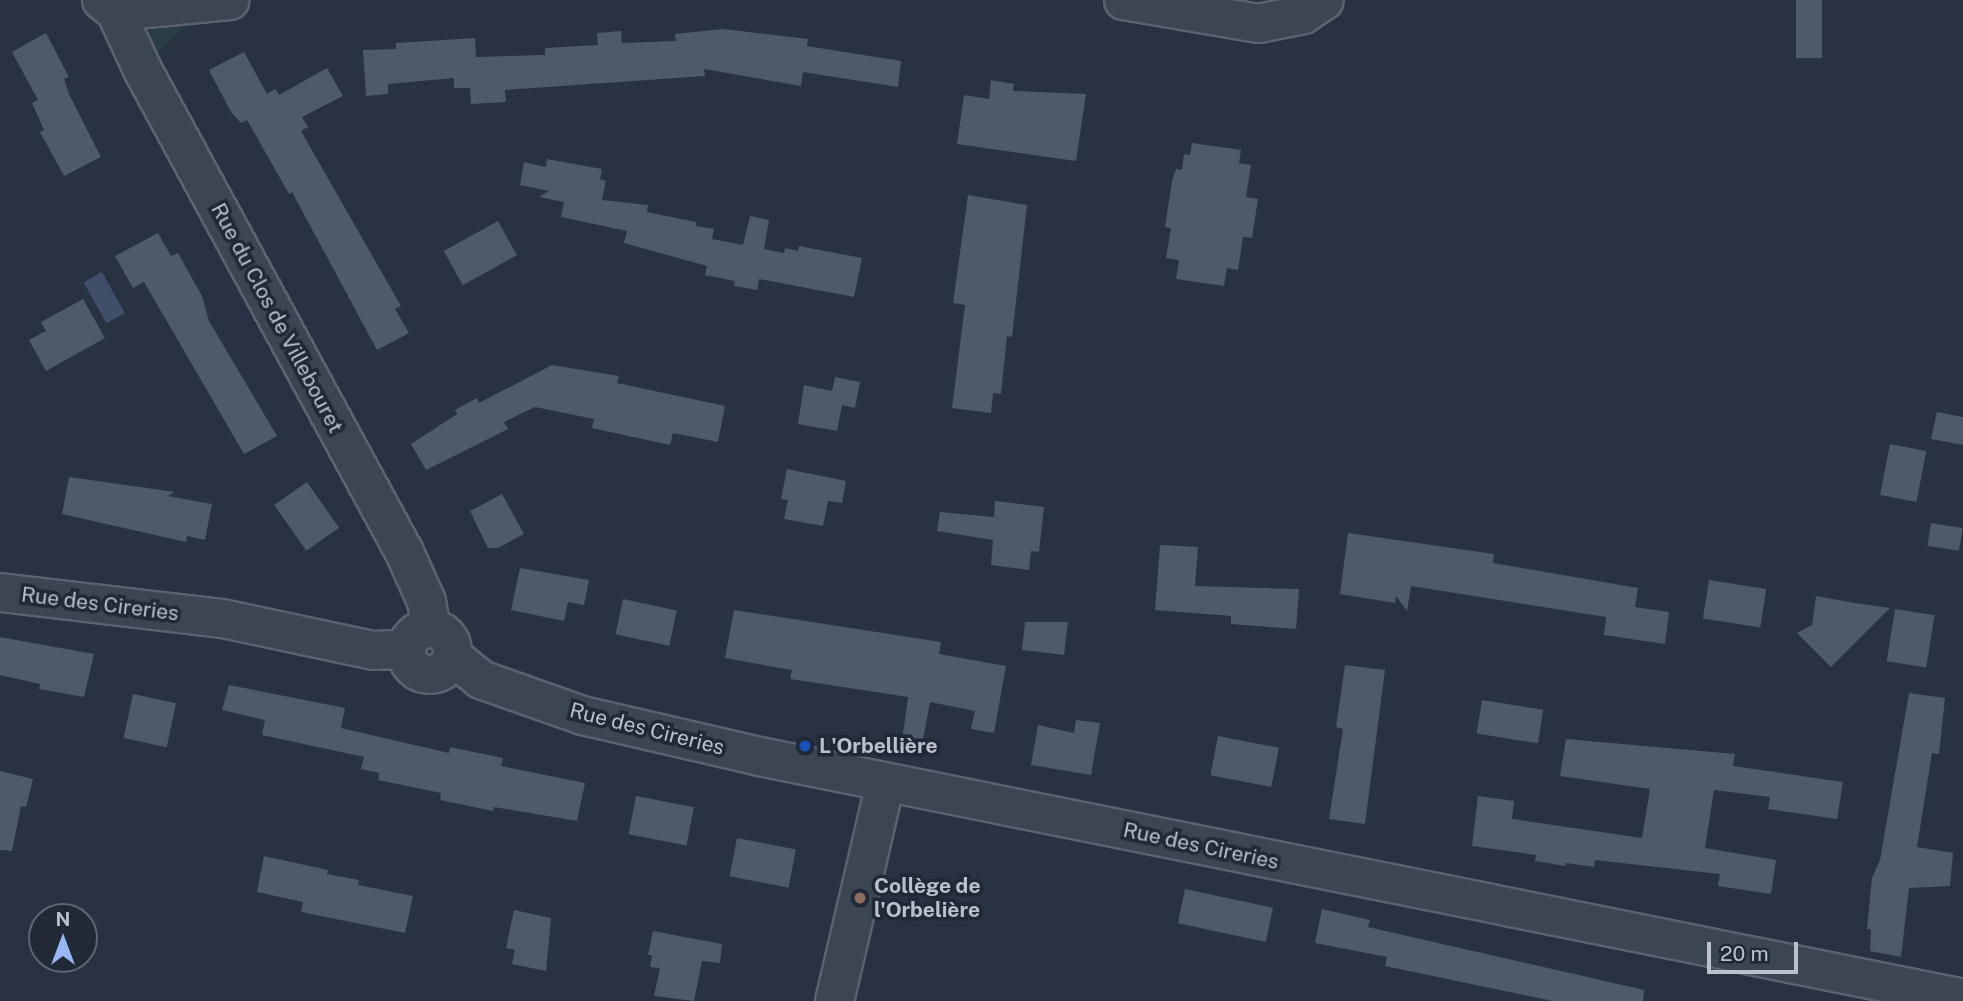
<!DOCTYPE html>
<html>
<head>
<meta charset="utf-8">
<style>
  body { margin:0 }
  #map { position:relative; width:1963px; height:1001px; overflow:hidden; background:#283242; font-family:"Public Sans",sans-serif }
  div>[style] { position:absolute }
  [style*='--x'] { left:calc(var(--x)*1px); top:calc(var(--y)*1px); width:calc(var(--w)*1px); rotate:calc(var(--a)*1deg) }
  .green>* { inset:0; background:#2a3f43 }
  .water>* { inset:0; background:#3f4f6a; transform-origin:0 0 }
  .building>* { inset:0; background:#4e596b; transform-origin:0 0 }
  .roads { filter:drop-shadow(2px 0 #5b626f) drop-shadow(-2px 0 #5b626f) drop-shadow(0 2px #5b626f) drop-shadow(0 -2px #5b626f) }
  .minor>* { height:37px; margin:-18.5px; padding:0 18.5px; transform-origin:18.5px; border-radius:18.5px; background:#3c4552 }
  .minor>.ring { margin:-18.5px; padding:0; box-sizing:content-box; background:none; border:37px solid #3c4552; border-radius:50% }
  .dots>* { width:19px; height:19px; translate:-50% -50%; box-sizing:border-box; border:4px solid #212937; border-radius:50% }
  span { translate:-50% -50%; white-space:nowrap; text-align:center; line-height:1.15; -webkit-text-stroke:7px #212937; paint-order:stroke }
  .street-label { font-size:21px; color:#bac0cc }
  .poi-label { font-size:21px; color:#bac0cc; font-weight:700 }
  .left { translate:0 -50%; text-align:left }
  .north { position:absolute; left:28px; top:903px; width:70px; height:70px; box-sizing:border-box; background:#212937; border:2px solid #5e6573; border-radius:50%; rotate:0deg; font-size:19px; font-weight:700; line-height:28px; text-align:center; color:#bac0cc }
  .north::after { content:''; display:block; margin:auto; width:24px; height:32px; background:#96b7f4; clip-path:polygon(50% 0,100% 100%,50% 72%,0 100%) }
  .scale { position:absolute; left:1707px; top:942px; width:91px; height:32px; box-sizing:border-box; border:4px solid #bac0cc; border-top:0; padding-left:9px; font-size:21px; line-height:24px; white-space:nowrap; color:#bac0cc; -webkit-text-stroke:5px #212937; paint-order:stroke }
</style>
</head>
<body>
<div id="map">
  <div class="green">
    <i style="clip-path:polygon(184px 15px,184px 27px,155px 56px,148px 36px,150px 27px,156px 21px)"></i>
  </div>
  <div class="water">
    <i style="left:102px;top:272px;width:47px;height:21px;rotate:61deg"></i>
  </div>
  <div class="building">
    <i style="left:1796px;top:0;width:26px;height:58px"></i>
    <i style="clip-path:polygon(723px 29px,808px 39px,807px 46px,901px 61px,898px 87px,803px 72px,801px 86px,704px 69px,705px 76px,505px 90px,506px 102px,471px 104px,470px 88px,454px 88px,454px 78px,388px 84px,388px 94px,366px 96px,363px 50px,396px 49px,396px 43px,475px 38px,476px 57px,545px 55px,545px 48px,598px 45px,597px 33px,621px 31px,622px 43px,676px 41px,675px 34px)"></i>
    <i style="clip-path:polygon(46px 33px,69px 77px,64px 79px,69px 94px,101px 157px,64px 176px,40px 132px,44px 130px,32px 103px,38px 100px,12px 52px)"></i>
    <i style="clip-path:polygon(244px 52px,267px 94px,275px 89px,279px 95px,327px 68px,343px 96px,302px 117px,308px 127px,301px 131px,401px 306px,395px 309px,409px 333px,377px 350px,292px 192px,289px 194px,247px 120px,241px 123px,231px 112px,209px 70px)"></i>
    <i style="clip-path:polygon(991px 80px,1014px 84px,1013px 91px,1086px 94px,1076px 161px,957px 144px,964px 95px,989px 99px)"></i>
    <i style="clip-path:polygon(1192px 143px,1241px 150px,1239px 163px,1251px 165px,1246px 197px,1258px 199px,1252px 238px,1243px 237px,1238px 270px,1227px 268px,1224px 286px,1176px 279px,1179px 260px,1166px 258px,1171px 228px,1165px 227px,1172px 181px,1176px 169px,1182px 170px,1184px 154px,1190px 155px)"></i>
    <i style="clip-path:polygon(547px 159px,602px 169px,600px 179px,606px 181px,602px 200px,648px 205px,647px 212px,696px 222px,696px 226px,714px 229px,712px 239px,743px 245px,750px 216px,769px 220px,764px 249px,784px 253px,785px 248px,798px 251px,799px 246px,862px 258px,854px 297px,759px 279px,757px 290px,734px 286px,735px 281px,705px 275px,707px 266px,624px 243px,627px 231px,561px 217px,564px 202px,539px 197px,549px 191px,520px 185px,524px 162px,546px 167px)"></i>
    <i style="clip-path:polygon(968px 195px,1027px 205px,1012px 337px,1007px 336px,1001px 394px,993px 393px,991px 413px,952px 408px,965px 305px,953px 303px)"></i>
    <i style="left:498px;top:221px;width:39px;height:62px;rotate:61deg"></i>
    <i style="clip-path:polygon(158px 233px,171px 256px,178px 253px,202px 296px,209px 321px,277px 436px,244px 454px,144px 282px,133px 288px,115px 256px)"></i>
    <i style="clip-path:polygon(83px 299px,105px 338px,46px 371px,29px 340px,46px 331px,41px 322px)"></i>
    <i style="clip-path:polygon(552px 365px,619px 376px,617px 383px,725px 406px,718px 442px,673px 433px,670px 445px,592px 428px,594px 419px,535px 407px,504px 422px,508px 429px,426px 470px,411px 444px,457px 414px,455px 410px,477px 398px,479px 403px)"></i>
    <i style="clip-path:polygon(835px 377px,860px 382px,855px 408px,842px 405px,837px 431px,798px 424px,804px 385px,832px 391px)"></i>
    <i style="clip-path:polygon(1937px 412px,1963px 417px,1963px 445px,1931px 439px)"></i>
    <i style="left:1890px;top:444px;width:37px;height:52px;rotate:11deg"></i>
    <i style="clip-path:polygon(787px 469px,846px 481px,842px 503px,828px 501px,823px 526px,784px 519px,788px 500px,781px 499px)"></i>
    <i style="clip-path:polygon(69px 477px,175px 492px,168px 496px,212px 504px,205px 540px,187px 536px,186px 542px,62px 514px)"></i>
    <i style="left:307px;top:482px;width:56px;height:40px;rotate:55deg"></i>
    <i style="clip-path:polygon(502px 494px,524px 534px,498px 548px,488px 548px,470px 511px)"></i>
    <i style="clip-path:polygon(995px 501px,1044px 507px,1039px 552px,1031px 551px,1029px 570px,991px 565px,993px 540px,937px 531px,940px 512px,994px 517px)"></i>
    <i style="left:1931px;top:523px;width:32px;height:23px;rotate:9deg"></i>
    <i style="clip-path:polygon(1348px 533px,1494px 554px,1493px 563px,1638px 588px,1635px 607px,1669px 612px,1665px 644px,1604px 635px,1606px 617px,1411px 586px,1407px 611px,1396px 596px,1395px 603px,1340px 594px)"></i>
    <i style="clip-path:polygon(1160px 545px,1198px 547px,1195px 586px,1299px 589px,1296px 629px,1231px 624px,1231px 616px,1155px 610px)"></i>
    <i style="clip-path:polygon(520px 568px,589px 580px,584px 605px,568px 602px,564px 621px,511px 610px)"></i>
    <i style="left:1709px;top:580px;width:58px;height:39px;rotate:9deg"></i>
    <i style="clip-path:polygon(1816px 596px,1855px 603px,1890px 608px,1831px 667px,1797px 633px,1812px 625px)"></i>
    <i style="left:623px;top:599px;width:55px;height:36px;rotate:12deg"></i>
    <i style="left:1895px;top:609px;width:40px;height:53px;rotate:9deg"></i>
    <i style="clip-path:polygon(734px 610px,941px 642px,939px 654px,1006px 666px,994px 733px,971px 729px,975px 711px,930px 702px,921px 751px,901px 748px,908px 697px,790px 679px,792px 670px,725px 658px)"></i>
    <i style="clip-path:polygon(1025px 622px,1068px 622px,1064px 655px,1022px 650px)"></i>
    <i style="clip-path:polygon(0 637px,94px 654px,84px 697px,39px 689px,40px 684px,0 675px)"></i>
    <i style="clip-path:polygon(1345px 665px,1385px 670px,1365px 824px,1329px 819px,1343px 729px,1336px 727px)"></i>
    <i style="clip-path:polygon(229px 685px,345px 708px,341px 728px,449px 753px,450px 747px,503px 758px,501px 766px,585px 783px,577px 821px,494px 807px,493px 811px,440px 800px,441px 793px,378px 780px,379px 773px,361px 769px,364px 757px,262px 735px,265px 720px,222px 710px)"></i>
    <i style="clip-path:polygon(1909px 693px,1945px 698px,1939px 754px,1932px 753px,1917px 847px,1953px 853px,1950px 886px,1909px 888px,1901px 957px,1870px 951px,1871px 929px,1867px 929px,1872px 878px,1880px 860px)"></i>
    <i style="left:133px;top:694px;width:44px;height:45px;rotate:12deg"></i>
    <i style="left:1482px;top:700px;width:62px;height:34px;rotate:9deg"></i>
    <i style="clip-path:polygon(1076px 720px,1100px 723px,1091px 775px,1031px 765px,1038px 725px,1074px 733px)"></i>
    <i style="left:1218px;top:736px;width:62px;height:40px;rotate:11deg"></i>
    <i style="clip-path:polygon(1566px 739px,1735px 754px,1733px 766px,1843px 782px,1837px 819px,1768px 809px,1770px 797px,1714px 790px,1705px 848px,1776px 860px,1771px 894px,1718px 886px,1720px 874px,1595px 860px,1594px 867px,1566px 863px,1565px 866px,1535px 861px,1536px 855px,1472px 846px,1478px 796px,1514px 801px,1512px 819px,1642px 838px,1650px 789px,1560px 776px)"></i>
    <i style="clip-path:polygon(0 771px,33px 779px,26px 807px,21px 806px,12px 851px,0 850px)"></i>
    <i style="left:636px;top:796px;width:59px;height:39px;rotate:11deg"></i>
    <i style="left:737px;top:838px;width:60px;height:39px;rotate:11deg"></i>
    <i style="clip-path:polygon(264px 856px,328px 870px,327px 874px,359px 880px,358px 885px,413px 896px,405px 933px,301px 912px,303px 902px,257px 892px)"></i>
    <i style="left:1185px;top:889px;width:90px;height:35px;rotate:12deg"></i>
    <i style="clip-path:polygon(1322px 909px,1370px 920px,1368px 927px,1644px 990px,1643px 1001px,1553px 1001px,1385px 966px,1387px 957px,1315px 943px)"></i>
    <i style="clip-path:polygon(514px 910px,551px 918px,546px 971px,512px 964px,515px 950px,506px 948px)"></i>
    <i style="clip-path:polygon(653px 931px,722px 944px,720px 963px,702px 961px,694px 1001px,654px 996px,660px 968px,650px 967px,652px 955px,648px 955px)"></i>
  </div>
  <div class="roads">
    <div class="minor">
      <i style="--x:101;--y:0;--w:18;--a:38"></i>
      <i style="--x:115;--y:11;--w:115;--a:-5.5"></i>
      <i style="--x:1123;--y:0;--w:137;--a:9.7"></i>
      <i style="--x:1258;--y:23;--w:46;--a:-11.3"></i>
      <i style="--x:1303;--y:14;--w:25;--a:-34"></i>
      <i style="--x:115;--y:11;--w:66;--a:65"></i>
      <i style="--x:143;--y:71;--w:547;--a:61.51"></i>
      <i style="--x:404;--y:552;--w:54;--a:65.8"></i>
      <i style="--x:426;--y:601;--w:27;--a:80"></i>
      <i style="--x:0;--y:592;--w:224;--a:6.7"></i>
      <i style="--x:222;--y:618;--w:154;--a:12"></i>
      <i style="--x:373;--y:650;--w:33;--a:-2"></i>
      <i class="ring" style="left:406px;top:628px;width:9px;height:9px"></i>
      <i style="--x:452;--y:656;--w:36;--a:39"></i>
      <i style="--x:480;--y:679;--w:108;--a:19.4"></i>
      <i style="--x:582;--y:715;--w:182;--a:13"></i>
      <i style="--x:759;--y:756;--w:1228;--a:11.36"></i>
      <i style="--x:834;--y:1001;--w:225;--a:-76.9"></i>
    </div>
  </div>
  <div class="dots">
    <i style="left:805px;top:746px;background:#1a4fb4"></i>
    <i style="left:860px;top:898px;background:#8d6e63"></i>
  </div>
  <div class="street-label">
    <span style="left:277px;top:318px;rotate:62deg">Rue du Clos de Villebouret</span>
    <span style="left:100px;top:604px;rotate:7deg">Rue des Cireries</span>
    <span style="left:647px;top:729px;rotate:14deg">Rue des Cireries</span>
    <span style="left:1201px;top:846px;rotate:12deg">Rue des Cireries</span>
  </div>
  <div class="poi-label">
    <span class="left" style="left:819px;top:746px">L'Orbellière</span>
    <span class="left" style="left:874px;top:898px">Collège de<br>l'Orbelière</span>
  </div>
  <div class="north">N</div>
  <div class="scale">20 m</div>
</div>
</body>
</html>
